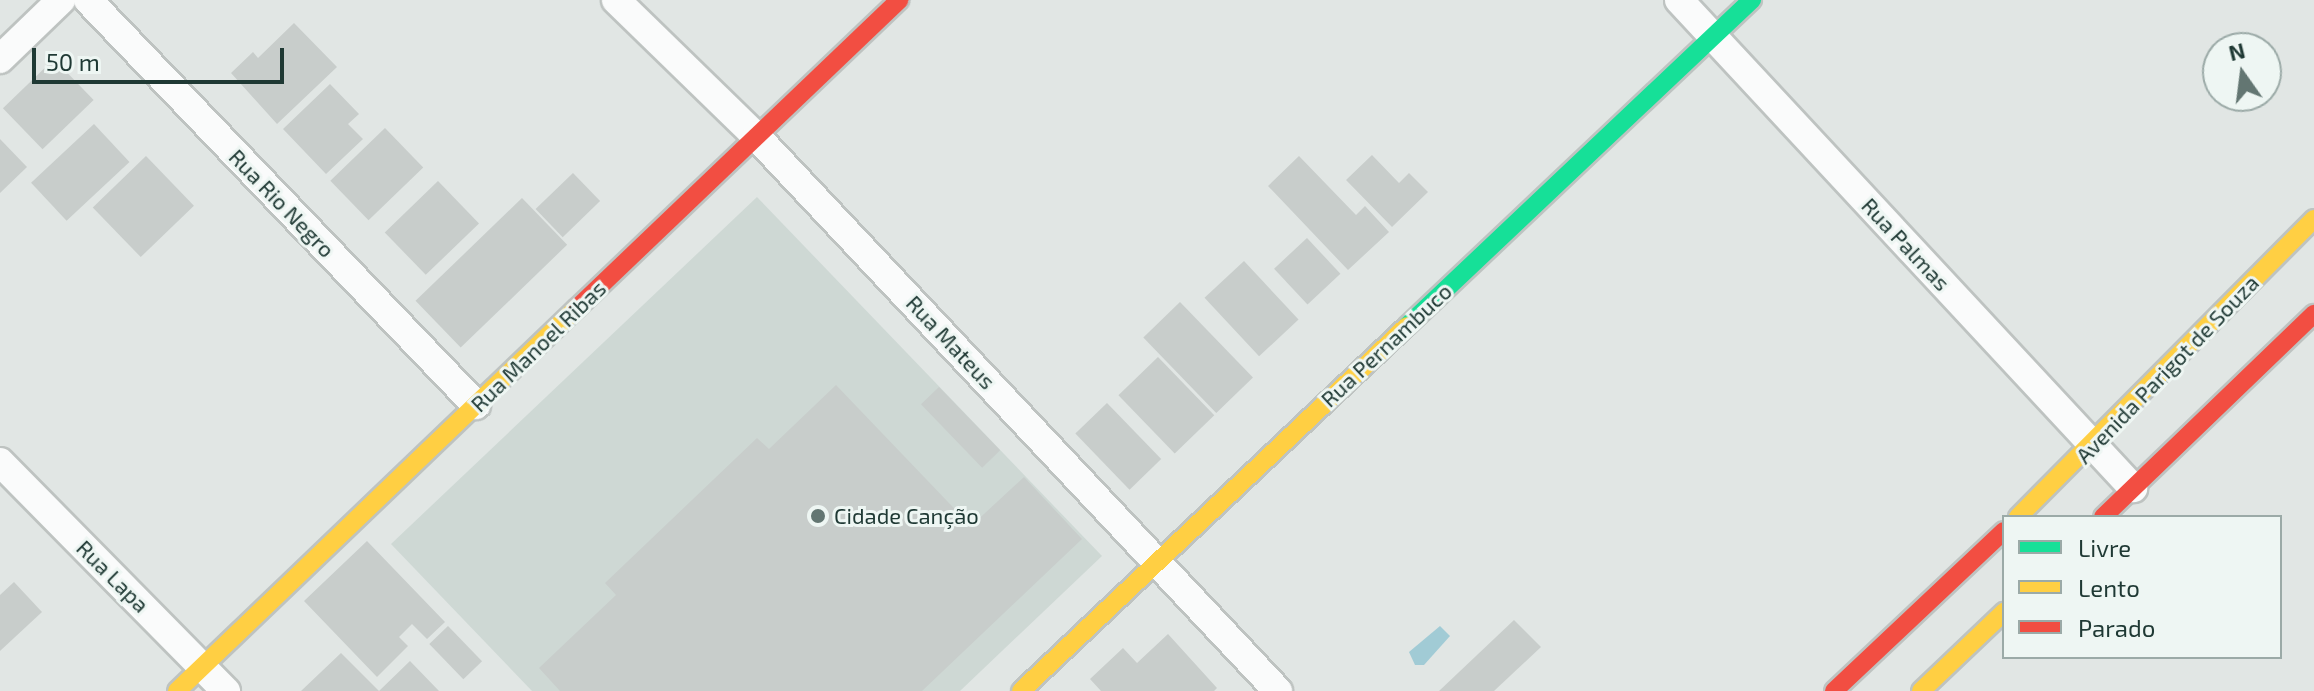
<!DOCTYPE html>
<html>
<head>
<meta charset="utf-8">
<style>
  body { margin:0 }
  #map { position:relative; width:2314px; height:691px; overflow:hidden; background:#e1e6e4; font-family:"Exo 2",sans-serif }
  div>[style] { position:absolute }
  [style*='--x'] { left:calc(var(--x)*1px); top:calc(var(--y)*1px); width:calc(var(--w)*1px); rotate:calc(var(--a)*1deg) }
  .built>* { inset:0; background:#ced8d4 }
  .water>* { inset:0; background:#a1cbd5 }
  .building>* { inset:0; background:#c8cdcb; transform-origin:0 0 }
  .roads { filter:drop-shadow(2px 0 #bec3c1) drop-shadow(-2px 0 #bec3c1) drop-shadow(0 2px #bec3c1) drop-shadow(0 -2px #bec3c1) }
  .street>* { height:28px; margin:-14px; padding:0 14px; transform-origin:14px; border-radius:14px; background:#fafbfb }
  .fast>* { height:18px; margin:-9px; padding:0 9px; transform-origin:9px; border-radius:9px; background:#16e098 }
  .slow>* { height:18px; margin:-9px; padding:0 9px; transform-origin:9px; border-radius:9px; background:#ffcf43 }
  .jam>* { height:18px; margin:-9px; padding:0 9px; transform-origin:9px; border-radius:9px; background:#f24e42 }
  .dots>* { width:22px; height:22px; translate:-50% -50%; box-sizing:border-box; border:4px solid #eef6f3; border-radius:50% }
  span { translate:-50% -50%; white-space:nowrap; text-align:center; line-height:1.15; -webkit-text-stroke:6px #eef6f3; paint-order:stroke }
  .street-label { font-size:22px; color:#1f3934 }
  .poi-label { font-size:22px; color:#1f3934 }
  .left { translate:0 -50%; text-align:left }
  .legend { position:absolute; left:2002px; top:515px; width:280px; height:144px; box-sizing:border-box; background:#eef6f3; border:2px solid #9baaa7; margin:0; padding:10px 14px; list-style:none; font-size:24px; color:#1f3934 }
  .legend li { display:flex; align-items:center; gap:16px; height:40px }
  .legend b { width:40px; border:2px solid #9baaa7 }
  .north { position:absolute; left:2202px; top:32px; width:80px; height:80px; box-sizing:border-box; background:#eef6f3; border:2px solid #9baaa7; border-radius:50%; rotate:346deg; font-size:22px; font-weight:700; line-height:32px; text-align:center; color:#1f3934 }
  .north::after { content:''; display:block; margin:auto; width:28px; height:36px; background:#637672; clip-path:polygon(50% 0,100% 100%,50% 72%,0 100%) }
  .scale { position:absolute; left:32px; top:48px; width:252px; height:36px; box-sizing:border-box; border:4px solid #1f3934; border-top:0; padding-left:10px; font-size:24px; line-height:28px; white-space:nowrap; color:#1f3934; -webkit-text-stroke:6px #eef6f3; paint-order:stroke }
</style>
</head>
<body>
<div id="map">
  <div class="built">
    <i style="clip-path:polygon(757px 197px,1102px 556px,960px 691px,532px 691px,391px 544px)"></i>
  </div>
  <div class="water">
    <i style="clip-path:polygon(1440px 626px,1450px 636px,1424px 665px,1415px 665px,1409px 652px)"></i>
  </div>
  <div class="building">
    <i style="clip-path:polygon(294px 23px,337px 67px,277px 124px,231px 73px,253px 52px,258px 58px)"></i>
    <i style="left:54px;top:59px;width:57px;height:71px;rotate:46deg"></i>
    <i style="clip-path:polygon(330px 84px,359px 114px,348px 124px,363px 139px,326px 174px,283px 129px)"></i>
    <i style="left:94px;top:124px;width:52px;height:86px;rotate:47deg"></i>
    <i style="left:385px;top:128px;width:55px;height:76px;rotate:46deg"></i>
    <i style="clip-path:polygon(0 139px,27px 167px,0 193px)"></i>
    <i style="clip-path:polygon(1372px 155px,1399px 183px,1409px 173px,1428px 192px,1392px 227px,1346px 180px)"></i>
    <i style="left:146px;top:156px;width:69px;height:74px;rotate:46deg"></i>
    <i style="clip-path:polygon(1299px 156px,1356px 215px,1365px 206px,1389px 232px,1348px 270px,1268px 186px)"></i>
    <i style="left:573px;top:173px;width:39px;height:52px;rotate:46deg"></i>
    <i style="left:438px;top:181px;width:59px;height:74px;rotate:46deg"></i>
    <i style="left:522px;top:198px;width:65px;height:148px;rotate:46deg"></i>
    <i style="left:1307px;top:238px;width:49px;height:45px;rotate:47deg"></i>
    <i style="left:1244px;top:261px;width:80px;height:54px;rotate:47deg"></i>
    <i style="left:1180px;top:302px;width:105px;height:51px;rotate:46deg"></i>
    <i style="left:1158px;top:357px;width:81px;height:55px;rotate:46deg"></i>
    <i style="clip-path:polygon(836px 385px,971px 526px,1024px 477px,1082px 539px,922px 691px,560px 691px,539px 668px,616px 595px,605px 583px,757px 438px,769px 449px)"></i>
    <i style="left:939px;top:387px;width:88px;height:25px;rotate:46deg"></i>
    <i style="left:1107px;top:403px;width:78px;height:44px;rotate:46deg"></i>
    <i style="clip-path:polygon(367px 541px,445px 622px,427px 639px,412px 624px,399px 637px,408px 646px,377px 677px,304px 601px)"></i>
    <i style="clip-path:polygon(14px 582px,42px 612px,0 651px,0 595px)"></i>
    <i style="clip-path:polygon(1514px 620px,1541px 647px,1494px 691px,1439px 691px)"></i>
    <i style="left:448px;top:626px;width:49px;height:26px;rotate:46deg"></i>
    <i style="clip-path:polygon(1168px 634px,1217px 688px,1214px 691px,1101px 691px,1090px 679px,1123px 648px,1137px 663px)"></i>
    <i style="clip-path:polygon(341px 653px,379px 691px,410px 661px,439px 691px,301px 691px)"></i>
  </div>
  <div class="roads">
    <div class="street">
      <i style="--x:88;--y:0;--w:561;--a:46.23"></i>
      <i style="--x:616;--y:0;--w:195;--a:44.2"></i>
      <i style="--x:756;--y:136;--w:762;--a:46.76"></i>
      <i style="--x:1679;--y:0;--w:667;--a:47.07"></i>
      <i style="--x:0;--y:59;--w:85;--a:-44"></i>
      <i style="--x:0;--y:462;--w:322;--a:45.4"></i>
    </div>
    <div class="fast">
      <i style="--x:1407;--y:326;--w:475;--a:-43.4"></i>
    </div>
    <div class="slow">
      <i style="--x:2018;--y:517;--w:420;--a:-45.2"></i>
      <i style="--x:177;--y:691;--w:554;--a:-43.76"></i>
      <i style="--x:1021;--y:691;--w:531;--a:-43.4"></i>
      <i style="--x:1921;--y:691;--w:115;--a:-43.6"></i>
    </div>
    <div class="jam">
      <i style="--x:577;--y:308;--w:446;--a:-43.7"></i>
      <i style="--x:2103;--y:517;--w:293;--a:-43.9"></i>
      <i style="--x:1834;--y:691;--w:233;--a:-43.3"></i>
    </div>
  </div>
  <div class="dots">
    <i style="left:818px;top:516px;background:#637672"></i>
  </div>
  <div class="street-label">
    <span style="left:282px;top:203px;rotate:46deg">Rua Rio Negro</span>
    <span style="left:1906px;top:244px;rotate:47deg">Rua Palmas</span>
    <span style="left:951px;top:342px;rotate:47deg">Rua Mateus</span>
    <span style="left:1386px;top:345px;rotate:-43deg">Rua Pernambuco</span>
    <span style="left:538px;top:346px;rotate:-44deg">Rua Manoel Ribas</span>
    <span style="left:2167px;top:369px;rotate:-46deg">Avenida Parigot de Souza</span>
    <span style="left:113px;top:576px;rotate:45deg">Rua Lapa</span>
  </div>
  <div class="poi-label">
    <span class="left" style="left:834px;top:516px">Cidade Canção</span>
  </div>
  <ul class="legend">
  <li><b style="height:10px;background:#16e098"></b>Livre</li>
  <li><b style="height:10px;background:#ffcf43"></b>Lento</li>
  <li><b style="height:10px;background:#f24e42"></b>Parado</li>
  </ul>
  <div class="north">N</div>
  <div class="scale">50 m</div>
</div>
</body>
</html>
